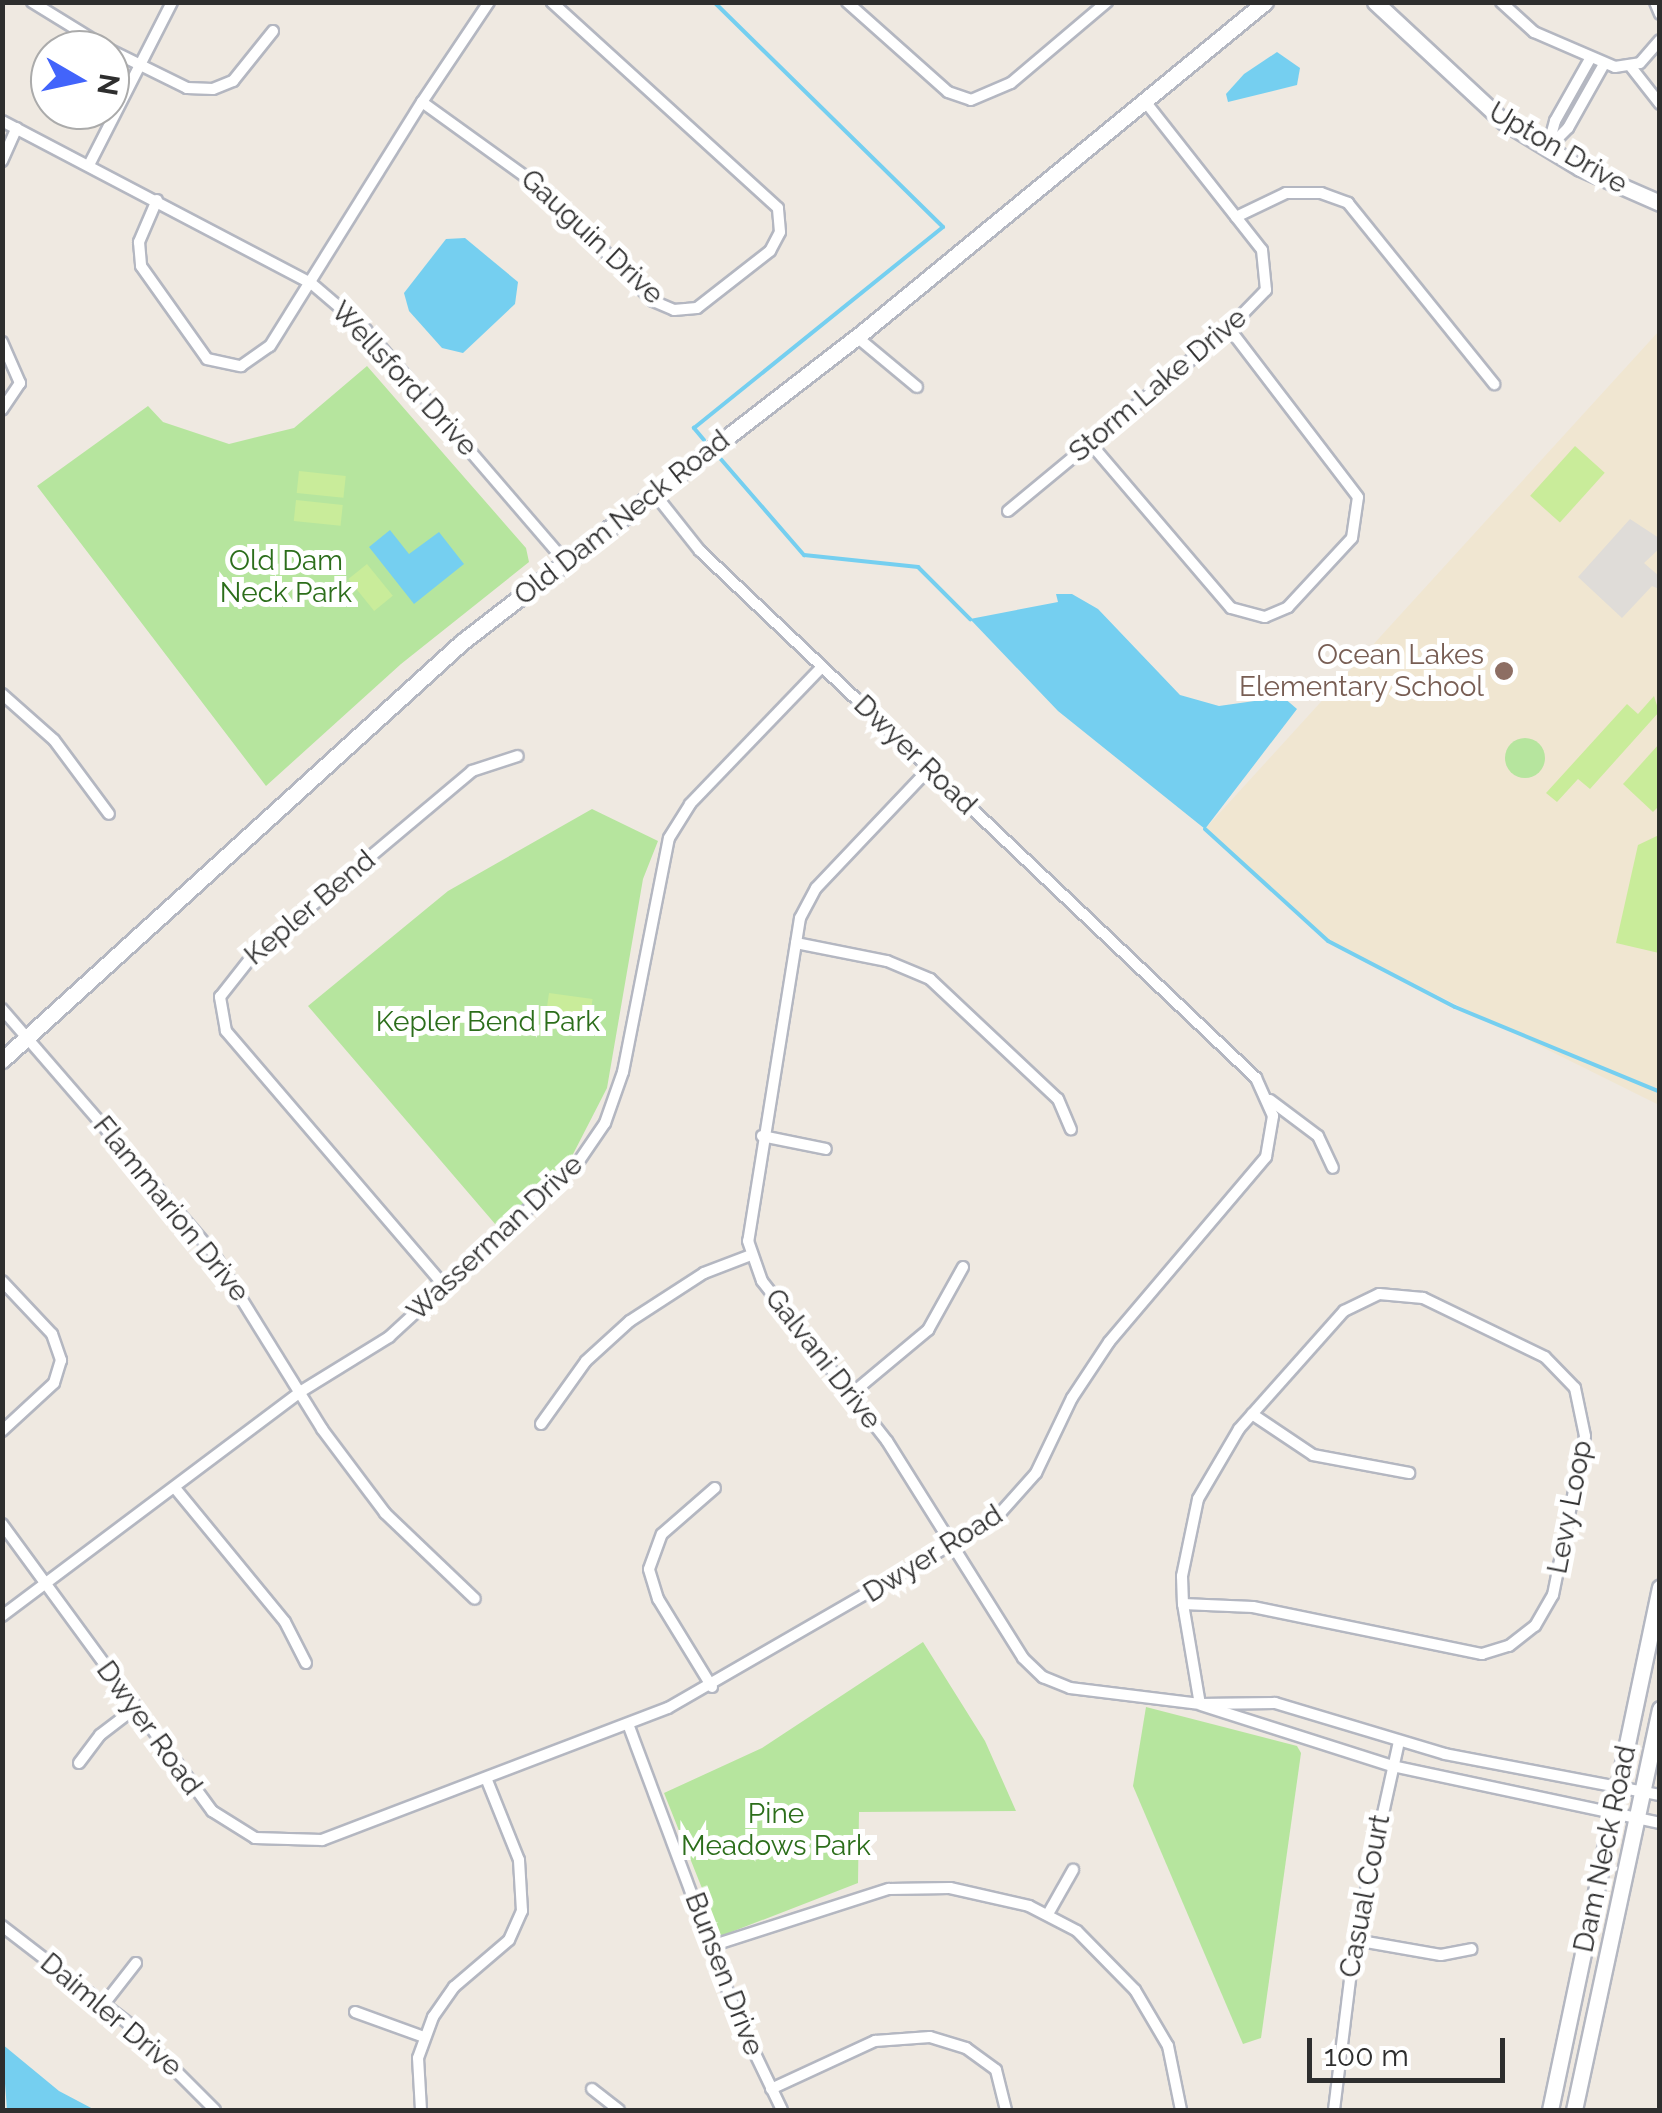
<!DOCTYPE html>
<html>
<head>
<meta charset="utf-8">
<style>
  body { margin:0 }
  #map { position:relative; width:1662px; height:2113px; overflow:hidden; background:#efe9e1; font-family:Raleway,sans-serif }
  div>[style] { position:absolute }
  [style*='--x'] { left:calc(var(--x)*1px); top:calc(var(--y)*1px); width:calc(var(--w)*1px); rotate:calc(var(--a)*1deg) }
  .education>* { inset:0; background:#f0e6d1 }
  .green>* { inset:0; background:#b6e59e }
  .round { border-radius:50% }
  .pitch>* { inset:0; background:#c9ec9a; transform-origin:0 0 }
  .plaza>* { inset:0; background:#dfdcd8 }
  .water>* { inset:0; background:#75cff0 }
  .stream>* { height:4px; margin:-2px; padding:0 2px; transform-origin:2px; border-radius:2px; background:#75cff0 }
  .roads { filter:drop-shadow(2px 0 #b4b7c1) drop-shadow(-2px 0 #b4b7c1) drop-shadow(0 2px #b4b7c1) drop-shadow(0 -2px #b4b7c1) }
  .street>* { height:10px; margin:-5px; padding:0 5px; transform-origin:5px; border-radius:5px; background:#fff }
  .secondary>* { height:15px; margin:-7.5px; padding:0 7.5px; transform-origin:7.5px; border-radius:7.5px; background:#fff }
  .dots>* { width:28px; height:28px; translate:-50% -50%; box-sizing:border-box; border:5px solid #fff; border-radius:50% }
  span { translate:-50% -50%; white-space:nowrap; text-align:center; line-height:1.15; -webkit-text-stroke:10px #fff; paint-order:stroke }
  .street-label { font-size:28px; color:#2e2e2e }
  .park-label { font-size:28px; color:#2c6e1b }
  .education-label { font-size:28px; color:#785e54 }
  .right { translate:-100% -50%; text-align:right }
  .frame { position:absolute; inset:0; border:5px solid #2e2e2e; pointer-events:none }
  .north { position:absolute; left:30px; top:30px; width:100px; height:100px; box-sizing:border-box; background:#fff; border:2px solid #ababab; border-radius:50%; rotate:99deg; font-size:28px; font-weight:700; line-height:40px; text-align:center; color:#2e2e2e }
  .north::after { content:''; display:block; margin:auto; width:35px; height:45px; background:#4264fb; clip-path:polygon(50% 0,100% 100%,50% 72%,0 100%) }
  .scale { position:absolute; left:1307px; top:2038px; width:198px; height:45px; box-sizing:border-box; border:5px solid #2e2e2e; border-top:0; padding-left:12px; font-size:30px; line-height:35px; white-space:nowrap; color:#2e2e2e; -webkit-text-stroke:8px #fff; paint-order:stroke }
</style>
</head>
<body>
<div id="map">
  <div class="education">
    <i style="clip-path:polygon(1659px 331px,1659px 1105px,1328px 941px,1205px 829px)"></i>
  </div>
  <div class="green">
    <i style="clip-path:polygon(367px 366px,526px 548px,529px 562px,401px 664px,266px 786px,37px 486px,148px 406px,163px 422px,229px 444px,294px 428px)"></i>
    <i class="round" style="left:1505px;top:738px;width:40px;height:40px"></i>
    <i style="clip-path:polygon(592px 809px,658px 841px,643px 879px,607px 1088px,569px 1162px,502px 1232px,308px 1006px,448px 891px)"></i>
    <i style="clip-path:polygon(923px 1642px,985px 1741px,1016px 1811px,859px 1812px,858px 1883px,721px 1936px,664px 1793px,762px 1748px)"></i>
    <i style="clip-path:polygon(1146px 1707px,1297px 1746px,1301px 1753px,1261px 2038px,1243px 2044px,1133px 1786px)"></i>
  </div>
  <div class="pitch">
    <i style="left:1575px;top:446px;width:40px;height:67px;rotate:42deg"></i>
    <i style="left:299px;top:471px;width:47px;height:22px;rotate:6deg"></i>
    <i style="left:296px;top:500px;width:47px;height:21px;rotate:6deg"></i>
    <i style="left:367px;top:564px;width:41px;height:24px;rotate:51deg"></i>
    <i style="clip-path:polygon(1654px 696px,1659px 712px,1590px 789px,1578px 779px,1557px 802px,1546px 793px,1627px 704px,1638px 714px)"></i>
    <i style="clip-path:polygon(1659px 744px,1659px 806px,1653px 812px,1623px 784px)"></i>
    <i style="clip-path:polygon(1659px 835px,1659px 953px,1616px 943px,1638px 845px)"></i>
    <i style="left:549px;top:993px;width:44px;height:24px;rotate:8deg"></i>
  </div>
  <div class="plaza">
    <i style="clip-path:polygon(1630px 519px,1659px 538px,1659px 549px,1644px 563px,1659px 576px,1659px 589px,1652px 586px,1622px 618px,1578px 577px)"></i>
  </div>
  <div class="water">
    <i style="clip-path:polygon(1277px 52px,1300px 68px,1297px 85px,1228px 102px,1226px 94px,1244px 74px)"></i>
    <i style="clip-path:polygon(465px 238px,518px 282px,515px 304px,463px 353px,442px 348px,409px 311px,404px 293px,446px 239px)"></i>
    <i style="clip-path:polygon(390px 530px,409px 554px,439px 532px,464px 564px,414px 604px,369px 547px)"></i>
    <i style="clip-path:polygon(1056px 594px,1072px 594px,1098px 609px,1180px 695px,1219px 706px,1283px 697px,1297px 709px,1205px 829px,1058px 711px,970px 619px,1058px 602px)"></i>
    <i style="clip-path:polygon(2px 2044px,59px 2091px,95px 2110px,7px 2110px)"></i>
  </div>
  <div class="stream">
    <i style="--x:704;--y:440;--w:16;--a:-130"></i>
    <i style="--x:694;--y:428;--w:320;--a:-38.9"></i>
    <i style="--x:943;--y:227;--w:321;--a:-135.5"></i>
    <i style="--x:719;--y:457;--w:130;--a:49.1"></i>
    <i style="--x:804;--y:555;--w:115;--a:6"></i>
    <i style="--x:918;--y:567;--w:74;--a:45"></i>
    <i style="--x:1205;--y:829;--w:166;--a:42.3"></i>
    <i style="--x:1328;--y:941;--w:143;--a:27.5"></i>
    <i style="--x:1455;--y:1007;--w:222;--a:22.5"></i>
  </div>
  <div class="roads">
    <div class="street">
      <i style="--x:32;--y:2;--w:92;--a:31.6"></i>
      <i style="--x:489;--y:2;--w:120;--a:123.8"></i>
      <i style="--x:422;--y:102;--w:154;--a:35.8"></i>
      <i style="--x:547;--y:192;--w:152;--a:45.8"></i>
      <i style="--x:653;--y:301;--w:23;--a:23"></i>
      <i style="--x:674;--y:310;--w:23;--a:-5"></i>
      <i style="--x:697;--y:308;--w:93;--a:-38"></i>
      <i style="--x:770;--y:251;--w:21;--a:-62"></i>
      <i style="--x:780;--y:232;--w:24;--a:-95"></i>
      <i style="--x:778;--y:208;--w:306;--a:-137.7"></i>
      <i style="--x:847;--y:2;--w:135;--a:41.7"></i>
      <i style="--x:948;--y:92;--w:24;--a:19"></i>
      <i style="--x:971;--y:100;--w:43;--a:-23"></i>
      <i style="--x:1011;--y:83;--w:126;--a:-40.2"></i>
      <i style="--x:1501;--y:2;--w:45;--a:42.3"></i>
      <i style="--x:1534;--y:32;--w:88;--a:23.4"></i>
      <i style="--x:1615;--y:67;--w:25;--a:-9"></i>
      <i style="--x:1640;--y:63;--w:30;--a:-49"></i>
      <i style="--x:1655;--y:2;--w:13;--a:67"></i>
      <i style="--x:110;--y:50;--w:86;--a:26.3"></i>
      <i style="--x:187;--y:88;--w:26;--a:2"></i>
      <i style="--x:213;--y:89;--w:22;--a:-22"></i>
      <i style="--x:233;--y:81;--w:64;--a:-51.3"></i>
      <i style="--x:1631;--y:67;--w:47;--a:51.9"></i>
      <i style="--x:2;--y:121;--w:349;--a:27.7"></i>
      <i style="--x:311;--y:283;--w:72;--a:40.5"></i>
      <i style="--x:366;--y:330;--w:305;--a:49.3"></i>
      <i style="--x:1548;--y:147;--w:27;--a:-75"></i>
      <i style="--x:1555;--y:121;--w:71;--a:-60.6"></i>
      <i style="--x:1547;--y:149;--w:30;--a:-45"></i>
      <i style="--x:1568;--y:128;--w:73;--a:-60.6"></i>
      <i style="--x:2;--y:161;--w:36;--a:-66"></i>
      <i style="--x:89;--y:165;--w:183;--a:-63"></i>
      <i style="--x:157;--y:200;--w:46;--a:113.2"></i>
      <i style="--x:139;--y:242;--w:24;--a:85"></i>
      <i style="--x:141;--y:266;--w:114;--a:54.6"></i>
      <i style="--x:207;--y:359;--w:35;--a:12"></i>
      <i style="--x:241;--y:366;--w:35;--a:-35"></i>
      <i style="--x:270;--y:346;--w:287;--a:-58.1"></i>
      <i style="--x:1236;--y:217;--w:55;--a:-25.6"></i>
      <i style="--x:1286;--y:193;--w:35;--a:0"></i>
      <i style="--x:1321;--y:193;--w:29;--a:20"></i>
      <i style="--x:1348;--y:203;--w:233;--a:51.1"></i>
      <i style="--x:857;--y:337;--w:78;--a:39.8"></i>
      <i style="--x:2;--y:342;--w:45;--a:66.3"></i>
      <i style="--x:20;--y:383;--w:32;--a:124"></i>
      <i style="--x:1090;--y:443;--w:217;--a:49.5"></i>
      <i style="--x:1231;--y:608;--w:35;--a:15"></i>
      <i style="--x:1265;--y:617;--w:25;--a:-23"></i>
      <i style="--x:1288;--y:607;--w:94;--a:-47.2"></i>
      <i style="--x:1352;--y:538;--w:41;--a:-81.7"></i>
      <i style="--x:1358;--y:497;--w:213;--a:-127.4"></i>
      <i style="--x:1008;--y:511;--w:287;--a:-39.6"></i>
      <i style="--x:1229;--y:328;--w:53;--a:-45.8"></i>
      <i style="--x:1266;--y:290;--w:40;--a:-95.7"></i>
      <i style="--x:1262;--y:250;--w:191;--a:-128.2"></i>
      <i style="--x:2;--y:694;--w:69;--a:41.5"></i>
      <i style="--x:54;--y:740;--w:92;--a:53.4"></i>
      <i style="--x:929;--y:769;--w:164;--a:133.5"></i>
      <i style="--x:816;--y:888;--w:34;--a:118"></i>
      <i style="--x:800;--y:918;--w:327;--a:99.1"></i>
      <i style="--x:748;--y:1241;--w:42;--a:70.7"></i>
      <i style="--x:762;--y:1281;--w:203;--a:52"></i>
      <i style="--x:887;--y:1441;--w:256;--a:57.9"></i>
      <i style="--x:1023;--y:1658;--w:28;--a:44"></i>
      <i style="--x:1043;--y:1677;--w:29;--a:22"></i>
      <i style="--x:1070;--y:1688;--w:131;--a:7"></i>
      <i style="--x:1200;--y:1704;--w:75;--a:-0.8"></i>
      <i style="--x:1275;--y:1703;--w:177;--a:16.7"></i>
      <i style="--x:1445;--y:1754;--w:219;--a:10.8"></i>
      <i style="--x:796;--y:943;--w:93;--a:11.2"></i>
      <i style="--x:887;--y:961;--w:47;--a:22.7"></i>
      <i style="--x:930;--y:979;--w:175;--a:43.2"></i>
      <i style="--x:1058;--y:1099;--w:33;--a:67"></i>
      <i style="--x:2;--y:1009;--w:323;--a:49.1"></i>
      <i style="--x:213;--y:1253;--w:207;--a:58.2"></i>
      <i style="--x:322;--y:1429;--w:105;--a:53.1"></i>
      <i style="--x:385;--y:1513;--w:124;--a:43.7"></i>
      <i style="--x:1270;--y:1100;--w:60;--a:36.9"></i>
      <i style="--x:1318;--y:1136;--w:35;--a:65"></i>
      <i style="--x:762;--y:1136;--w:65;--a:11.5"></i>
      <i style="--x:2;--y:1281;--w:73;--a:46.7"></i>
      <i style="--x:52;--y:1334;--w:28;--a:71"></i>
      <i style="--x:61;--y:1360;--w:24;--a:107"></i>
      <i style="--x:54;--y:1383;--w:71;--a:137.3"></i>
      <i style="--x:447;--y:1289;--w:340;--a:-130.6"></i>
      <i style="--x:226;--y:1031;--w:35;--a:-100"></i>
      <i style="--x:220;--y:997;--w:53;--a:-51.8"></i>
      <i style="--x:253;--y:955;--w:286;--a:-40"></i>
      <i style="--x:472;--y:771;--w:48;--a:-18.1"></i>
      <i style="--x:850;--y:1395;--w:102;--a:-39.8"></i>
      <i style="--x:928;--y:1330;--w:72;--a:-60.9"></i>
      <i style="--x:1252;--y:1414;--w:73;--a:33.9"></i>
      <i style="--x:1313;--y:1455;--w:98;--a:10.6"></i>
      <i style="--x:541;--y:1424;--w:77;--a:-54.5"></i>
      <i style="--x:586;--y:1361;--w:59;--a:-42.3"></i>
      <i style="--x:630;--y:1321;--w:88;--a:-33"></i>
      <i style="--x:704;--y:1273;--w:50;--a:-21"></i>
      <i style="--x:175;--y:1488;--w:173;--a:50.6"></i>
      <i style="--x:285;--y:1622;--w:46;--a:62.9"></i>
      <i style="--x:2;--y:1524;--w:356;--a:53.8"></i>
      <i style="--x:212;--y:1811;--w:51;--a:32.1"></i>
      <i style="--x:255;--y:1838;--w:67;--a:1.7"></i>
      <i style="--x:322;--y:1840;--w:370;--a:-20.9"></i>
      <i style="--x:668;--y:1708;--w:378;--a:-30"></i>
      <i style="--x:995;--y:1519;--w:62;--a:-48.3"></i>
      <i style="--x:1036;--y:1473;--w:83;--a:-64.4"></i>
      <i style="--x:1072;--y:1398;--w:67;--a:-56.5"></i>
      <i style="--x:1109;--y:1342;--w:243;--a:-49.7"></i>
      <i style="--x:1266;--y:1157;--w:42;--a:-80.3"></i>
      <i style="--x:1273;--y:1116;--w:42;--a:-114.1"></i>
      <i style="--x:1256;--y:1078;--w:766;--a:-136.53"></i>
      <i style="--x:700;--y:551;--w:74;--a:-128.4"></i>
      <i style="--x:1183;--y:1604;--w:70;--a:2.5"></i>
      <i style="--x:1253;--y:1607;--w:234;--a:11.6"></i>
      <i style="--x:1482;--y:1654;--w:28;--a:-17"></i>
      <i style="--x:1509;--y:1646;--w:33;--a:-38"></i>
      <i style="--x:1535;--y:1626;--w:36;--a:-60"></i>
      <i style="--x:1553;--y:1595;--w:162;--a:-78.6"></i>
      <i style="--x:1585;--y:1436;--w:49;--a:-101.8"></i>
      <i style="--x:1575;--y:1388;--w:43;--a:-134.1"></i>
      <i style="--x:1545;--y:1357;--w:136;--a:-154.2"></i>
      <i style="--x:1423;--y:1298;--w:44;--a:-174.8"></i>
      <i style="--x:1379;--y:1294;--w:39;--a:154"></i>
      <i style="--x:1344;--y:1311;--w:158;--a:131.7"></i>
      <i style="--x:1239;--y:1429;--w:81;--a:120.4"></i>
      <i style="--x:1198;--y:1499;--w:79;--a:101.7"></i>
      <i style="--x:1182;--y:1576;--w:28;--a:88"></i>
      <i style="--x:1183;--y:1604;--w:101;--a:80.4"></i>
      <i style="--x:2;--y:1616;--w:373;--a:-36.9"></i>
      <i style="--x:300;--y:1392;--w:105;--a:-31.7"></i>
      <i style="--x:389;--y:1337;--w:255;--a:-42.6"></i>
      <i style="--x:577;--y:1164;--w:50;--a:-55.7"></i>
      <i style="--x:605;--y:1123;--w:54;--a:-70.6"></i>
      <i style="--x:623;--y:1072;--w:238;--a:-78.9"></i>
      <i style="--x:669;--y:838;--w:40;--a:-58"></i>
      <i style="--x:690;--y:804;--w:190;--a:-46.1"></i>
      <i style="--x:712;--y:1687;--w:103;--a:-121.5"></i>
      <i style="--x:658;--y:1599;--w:31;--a:-107"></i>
      <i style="--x:649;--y:1569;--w:37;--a:-70"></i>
      <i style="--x:662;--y:1534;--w:70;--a:-41"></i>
      <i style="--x:1201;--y:1705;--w:201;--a:17.7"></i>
      <i style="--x:1392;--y:1766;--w:274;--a:12"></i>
      <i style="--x:628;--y:1724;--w:312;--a:69.5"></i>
      <i style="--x:737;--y:2016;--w:104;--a:64.4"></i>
      <i style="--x:79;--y:1763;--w:35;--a:-53"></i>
      <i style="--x:100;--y:1735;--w:43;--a:-37.4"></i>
      <i style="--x:1048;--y:1914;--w:51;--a:-60.4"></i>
      <i style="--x:2;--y:1926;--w:159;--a:37.6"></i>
      <i style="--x:128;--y:2023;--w:123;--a:45"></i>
      <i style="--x:1355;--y:1940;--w:87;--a:9.9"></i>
      <i style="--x:1441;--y:1955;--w:31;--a:-11"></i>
      <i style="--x:711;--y:1946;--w:187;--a:-17.8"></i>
      <i style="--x:889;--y:1889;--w:61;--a:-0.9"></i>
      <i style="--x:950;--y:1888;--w:81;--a:12.8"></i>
      <i style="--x:1029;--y:1906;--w:54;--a:27.5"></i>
      <i style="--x:1077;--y:1931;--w:83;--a:45.5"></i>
      <i style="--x:1135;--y:1990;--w:65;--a:59.5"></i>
      <i style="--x:1168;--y:2046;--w:65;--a:78.5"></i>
      <i style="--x:104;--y:2004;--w:52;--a:-52"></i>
      <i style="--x:355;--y:2012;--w:73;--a:19.9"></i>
      <i style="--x:592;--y:2089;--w:34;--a:38"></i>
      <i style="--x:771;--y:2089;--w:115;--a:-24.8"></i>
      <i style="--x:875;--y:2041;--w:55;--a:-4.2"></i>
      <i style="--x:930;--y:2037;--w:38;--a:17"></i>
      <i style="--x:966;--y:2048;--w:37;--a:36"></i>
      <i style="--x:996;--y:2070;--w:41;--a:76"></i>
      <i style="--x:421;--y:2110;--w:52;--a:-93.3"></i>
      <i style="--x:418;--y:2058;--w:44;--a:-69.9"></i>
      <i style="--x:433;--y:2017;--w:37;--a:-55"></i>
      <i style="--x:454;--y:1987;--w:72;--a:-40.5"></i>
      <i style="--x:509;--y:1940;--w:32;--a:-66"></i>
      <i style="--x:522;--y:1911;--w:51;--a:-93.4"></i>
      <i style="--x:519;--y:1860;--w:88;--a:-111.9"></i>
      <i style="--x:1334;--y:2110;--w:171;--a:-83"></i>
      <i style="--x:1355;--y:1940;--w:203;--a:-77.5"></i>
    </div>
    <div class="secondary">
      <i style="--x:1375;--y:2;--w:175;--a:42.9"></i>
      <i style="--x:1503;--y:121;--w:90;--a:31.4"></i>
      <i style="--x:1580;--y:168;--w:87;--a:23.6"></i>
      <i style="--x:2;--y:1060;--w:622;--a:-42.26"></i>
      <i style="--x:462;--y:642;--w:499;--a:-37.7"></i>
      <i style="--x:857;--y:337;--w:528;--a:-39.39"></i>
      <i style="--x:1550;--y:2110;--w:534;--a:-78.12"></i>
      <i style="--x:1574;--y:2110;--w:410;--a:-77.9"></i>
    </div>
  </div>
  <div class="dots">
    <i style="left:1504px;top:671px;background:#8d6e63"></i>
  </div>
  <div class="street-label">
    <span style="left:1558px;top:148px;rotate:30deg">Upton Drive</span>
    <span style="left:592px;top:237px;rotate:43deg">Gauguin Drive</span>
    <span style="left:404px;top:379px;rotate:47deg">Wellsford Drive</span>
    <span style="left:1158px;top:385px;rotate:-40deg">Storm Lake Drive</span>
    <span style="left:622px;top:518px;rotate:-38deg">Old Dam Neck Road</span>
    <span style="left:915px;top:755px;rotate:44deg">Dwyer Road</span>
    <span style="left:310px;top:908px;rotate:-40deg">Kepler Bend</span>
    <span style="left:171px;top:1209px;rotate:51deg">Flammarion Drive</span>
    <span style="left:495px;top:1238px;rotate:-43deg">Wasserman Drive</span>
    <span style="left:823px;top:1359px;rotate:52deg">Galvani Drive</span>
    <span style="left:1570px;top:1507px;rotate:-79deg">Levy Loop</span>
    <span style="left:933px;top:1554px;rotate:-32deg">Dwyer Road</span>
    <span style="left:149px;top:1728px;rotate:54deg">Dwyer Road</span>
    <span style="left:1605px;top:1849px;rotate:-78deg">Dam Neck Road</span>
    <span style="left:1365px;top:1896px;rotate:-79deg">Casual Court</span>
    <span style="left:724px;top:1974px;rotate:69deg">Bunsen Drive</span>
    <span style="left:111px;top:2015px;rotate:40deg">Daimler Drive</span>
  </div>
  <div class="park-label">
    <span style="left:286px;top:577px">Old Dam<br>Neck Park</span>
    <span style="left:488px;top:1022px">Kepler Bend Park</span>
    <span style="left:776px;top:1830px">Pine<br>Meadows Park</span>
  </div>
  <div class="education-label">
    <span class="right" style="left:1484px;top:671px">Ocean Lakes<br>Elementary School</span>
  </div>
  <div class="frame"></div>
  <div class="north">N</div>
  <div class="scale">100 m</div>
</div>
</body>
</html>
